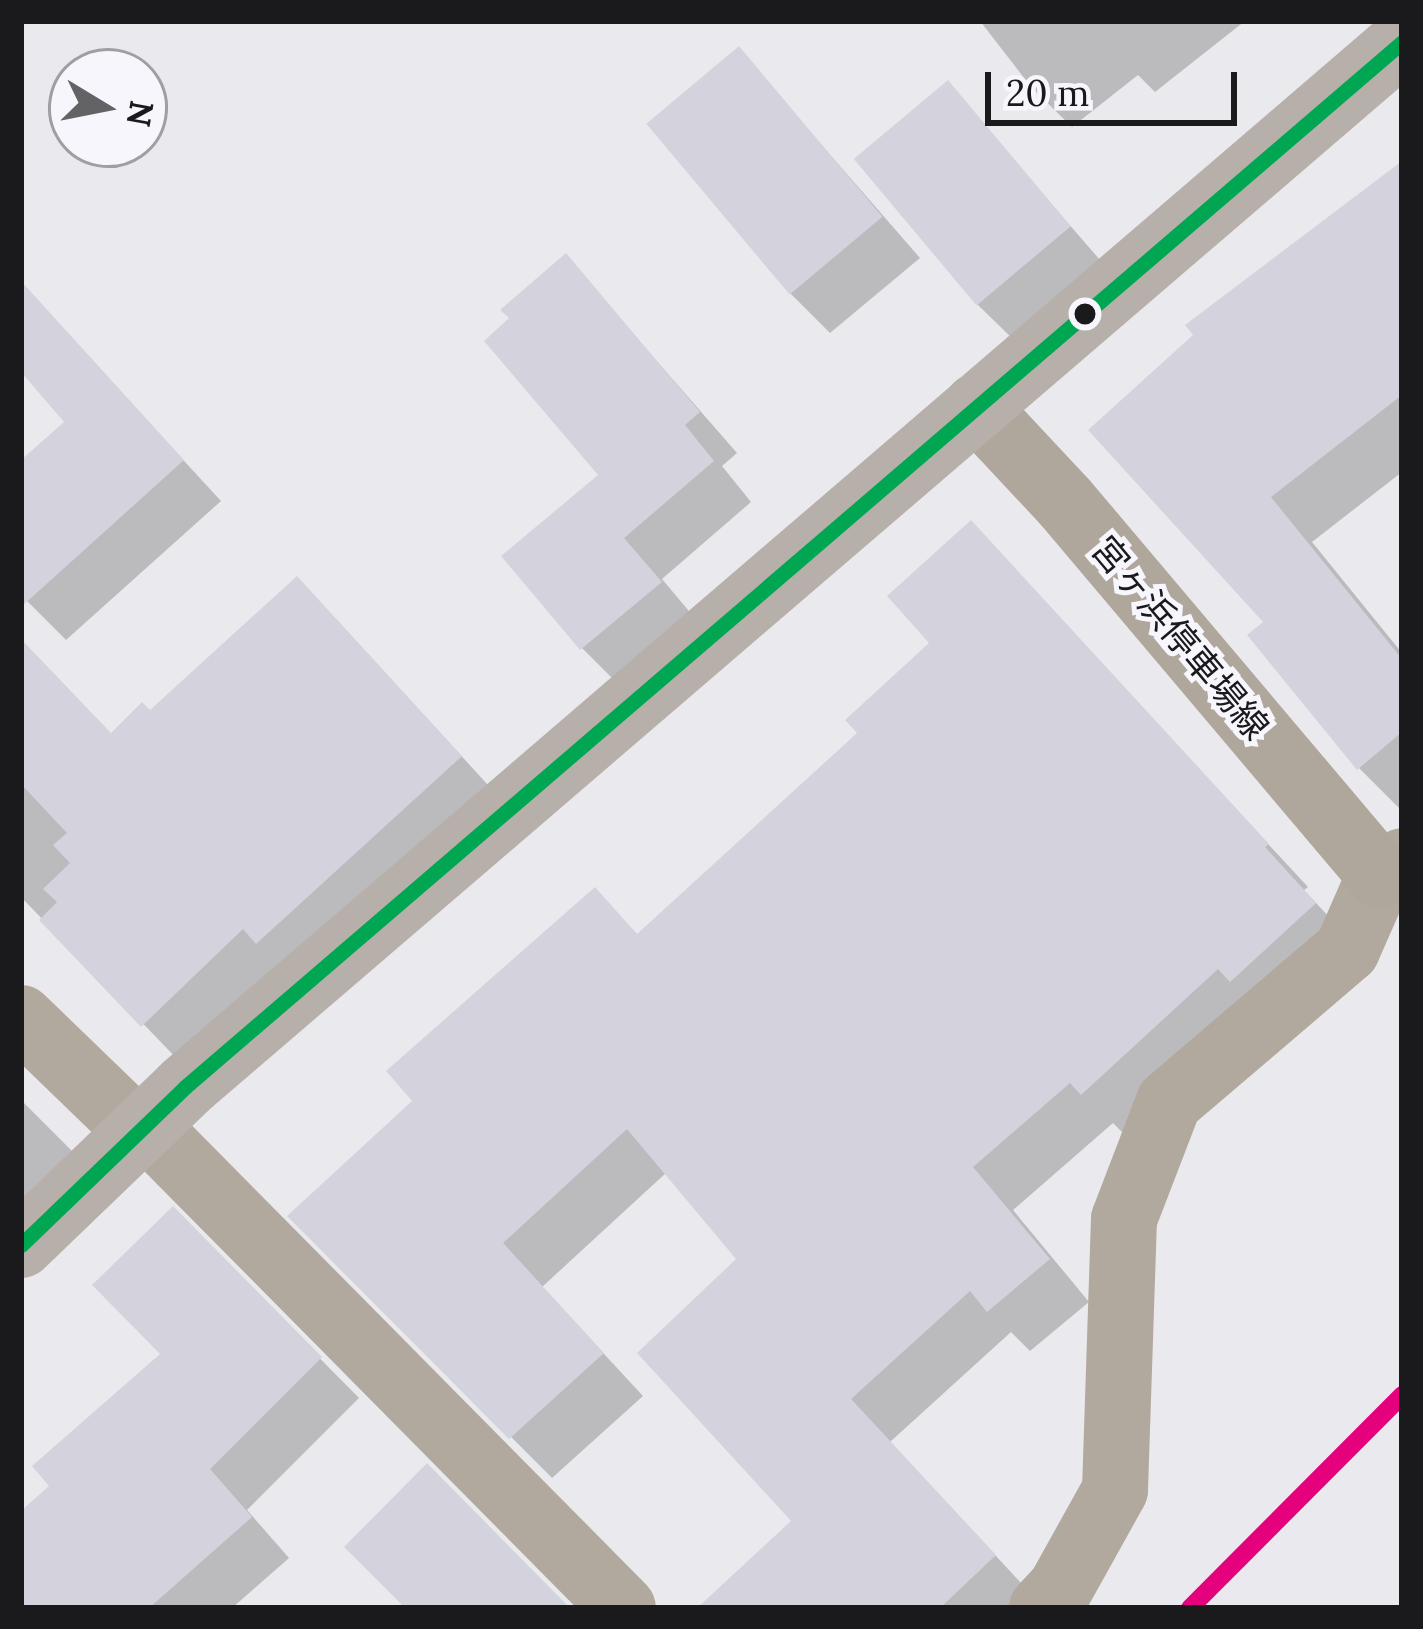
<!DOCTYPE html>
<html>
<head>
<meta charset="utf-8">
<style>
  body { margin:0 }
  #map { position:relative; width:1423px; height:1629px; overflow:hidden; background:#eaeaee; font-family:Lora,"Noto Sans JP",serif }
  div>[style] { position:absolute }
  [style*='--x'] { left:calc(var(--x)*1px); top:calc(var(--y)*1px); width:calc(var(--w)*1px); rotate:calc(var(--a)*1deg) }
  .shadow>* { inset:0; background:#0003 }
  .building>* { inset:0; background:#d4d3dd; transform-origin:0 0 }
  .street>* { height:66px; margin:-33px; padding:0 33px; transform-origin:33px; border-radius:33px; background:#b2a99e }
  .secondary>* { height:66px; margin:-33px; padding:0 33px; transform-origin:33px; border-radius:33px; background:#b0a79c }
  .highway>* { height:66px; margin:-33px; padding:0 33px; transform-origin:33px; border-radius:33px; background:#b7b0aa }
  .bus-1>* { height:15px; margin:-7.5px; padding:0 7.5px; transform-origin:7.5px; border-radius:7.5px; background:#00a651 }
  .rail-1>* { height:18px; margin:-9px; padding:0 9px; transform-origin:9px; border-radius:9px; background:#e5007d }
  .dots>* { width:33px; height:33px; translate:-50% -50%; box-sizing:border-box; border:6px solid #f7f6fd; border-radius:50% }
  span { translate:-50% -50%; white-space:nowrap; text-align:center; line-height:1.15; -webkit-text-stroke:10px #f7f6fd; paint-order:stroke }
  .street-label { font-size:36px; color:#1a1a1d }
  .frame { position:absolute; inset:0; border:24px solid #1a1a1d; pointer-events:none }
  .north { position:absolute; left:48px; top:48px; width:120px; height:120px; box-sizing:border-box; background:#f7f6fd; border:3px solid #9f9ea3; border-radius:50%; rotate:100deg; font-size:33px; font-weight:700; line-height:48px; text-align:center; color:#1a1a1d }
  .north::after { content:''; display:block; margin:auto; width:42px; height:54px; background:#636366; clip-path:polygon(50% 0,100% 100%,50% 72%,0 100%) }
  .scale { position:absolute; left:985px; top:72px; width:252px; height:54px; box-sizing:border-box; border:6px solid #1a1a1d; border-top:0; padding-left:15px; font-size:36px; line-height:42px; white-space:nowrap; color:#1a1a1d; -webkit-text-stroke:9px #f7f6fd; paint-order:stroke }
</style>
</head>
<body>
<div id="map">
  <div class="shadow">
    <i style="clip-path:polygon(980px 21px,1245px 21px,1155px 92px,1138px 75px,1072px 127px,1032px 88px)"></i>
    <i style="clip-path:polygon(739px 50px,920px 258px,830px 333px,791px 294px)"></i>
    <i style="clip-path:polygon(948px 85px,1107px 268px,1018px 344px,978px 305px)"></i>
    <i style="clip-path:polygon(1402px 165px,1402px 472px,1312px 542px,1402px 653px,1402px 811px,1359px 768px,1268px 622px,1197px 335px,1189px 326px)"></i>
    <i style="clip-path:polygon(566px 257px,737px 453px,722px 466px,751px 502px,662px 579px,699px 623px,621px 687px,582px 648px,602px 476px)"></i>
    <i style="clip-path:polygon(21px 284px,221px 501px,66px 640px,21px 595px,21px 464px,68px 422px,21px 368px)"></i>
    <i style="clip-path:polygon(971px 524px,1308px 887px,1304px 890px,1356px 946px,1124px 1134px,1113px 1123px,1013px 1210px,1089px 1302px,1030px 1351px,1011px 1332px,890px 1442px,1036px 1599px,1026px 1608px,701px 1608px,795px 1522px,740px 1260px,667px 1172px,542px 1287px,643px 1396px,552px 1478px,292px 1216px,417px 1101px,595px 891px,639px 936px,861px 734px,933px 643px)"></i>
    <i style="clip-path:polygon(336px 619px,499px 797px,182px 1064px,21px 897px,21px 643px,112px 736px)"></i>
    <i style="clip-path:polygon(21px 1100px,83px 1162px,21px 1225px)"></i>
    <i style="clip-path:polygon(173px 1210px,359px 1398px,247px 1510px,289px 1558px,232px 1608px,21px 1608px,21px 1515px,53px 1486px,165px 1354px)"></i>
  </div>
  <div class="building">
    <i style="left:739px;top:46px;width:223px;height:121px;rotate:50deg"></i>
    <i style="left:948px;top:80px;width:191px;height:123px;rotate:50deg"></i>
    <i style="clip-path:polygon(1402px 161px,1402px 395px,1271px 497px,1402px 659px,1402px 732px,1357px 770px,1247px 635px,1263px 622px,1088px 430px,1193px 335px,1185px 325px)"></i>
    <i style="clip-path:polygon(566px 253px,700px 412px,685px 425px,714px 461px,624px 538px,662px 582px,580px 650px,501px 556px,598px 475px,484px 341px,509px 318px,500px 310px)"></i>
    <i style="clip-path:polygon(21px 281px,184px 460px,21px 607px,21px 460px,64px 422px,21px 372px)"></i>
    <i style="clip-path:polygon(971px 520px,1269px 844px,1265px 847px,1316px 903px,1230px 982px,1218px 969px,1081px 1095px,1070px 1083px,973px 1167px,1050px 1259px,987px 1312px,970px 1291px,851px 1399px,996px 1555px,940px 1608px,697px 1608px,791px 1521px,637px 1353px,736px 1259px,627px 1129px,503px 1243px,604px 1353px,509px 1439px,287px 1216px,412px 1101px,386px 1071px,595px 887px,637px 934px,857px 733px,845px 720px,929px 643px,887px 596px)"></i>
    <i style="clip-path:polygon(297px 576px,462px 756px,256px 944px,243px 929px,141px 1027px,39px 920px,57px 902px,43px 889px,70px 863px,53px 845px,67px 833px,21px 784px,21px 639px,111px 733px,142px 702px,150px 710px)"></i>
    <i style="clip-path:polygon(173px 1206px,322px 1357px,210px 1469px,252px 1517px,149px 1608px,21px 1608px,21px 1511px,49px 1486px,32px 1466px,160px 1354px,92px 1285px)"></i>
    <i style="clip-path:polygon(427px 1463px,570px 1608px,405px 1608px,344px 1547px)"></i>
  </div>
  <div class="street">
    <i style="--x:21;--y:1018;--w:164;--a:44"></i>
    <i style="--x:146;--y:1126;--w:678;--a:45.3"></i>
    <i style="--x:1042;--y:1608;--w:26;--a:-47"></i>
    <i style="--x:1060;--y:1589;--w:113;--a:-60.9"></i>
    <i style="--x:1115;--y:1490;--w:271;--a:-88.1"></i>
    <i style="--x:1124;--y:1219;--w:125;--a:-69"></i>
    <i style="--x:1169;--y:1102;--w:234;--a:-40.5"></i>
    <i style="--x:1347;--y:950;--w:82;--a:-66.3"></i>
    <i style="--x:1380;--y:875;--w:26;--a:-32"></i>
  </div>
  <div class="secondary">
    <i style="--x:976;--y:407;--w:129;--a:46.9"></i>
    <i style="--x:1064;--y:501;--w:490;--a:49.8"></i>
  </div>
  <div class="highway">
    <i style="--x:21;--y:1245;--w:228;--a:-43.9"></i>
    <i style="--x:185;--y:1087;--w:1604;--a:-40.65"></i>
  </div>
  <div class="bus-1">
    <i style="--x:21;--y:1245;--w:228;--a:-43.9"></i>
    <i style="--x:185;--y:1087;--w:1604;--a:-40.65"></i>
  </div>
  <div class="rail-1">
    <i style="--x:1190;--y:1608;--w:301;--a:-45.1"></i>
  </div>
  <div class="dots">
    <i style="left:1085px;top:314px;background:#1a1a1d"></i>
  </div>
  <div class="street-label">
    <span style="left:1180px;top:638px;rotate:50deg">宮ヶ浜停車場線</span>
  </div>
  <div class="frame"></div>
  <div class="north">N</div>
  <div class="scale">20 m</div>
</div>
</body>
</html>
